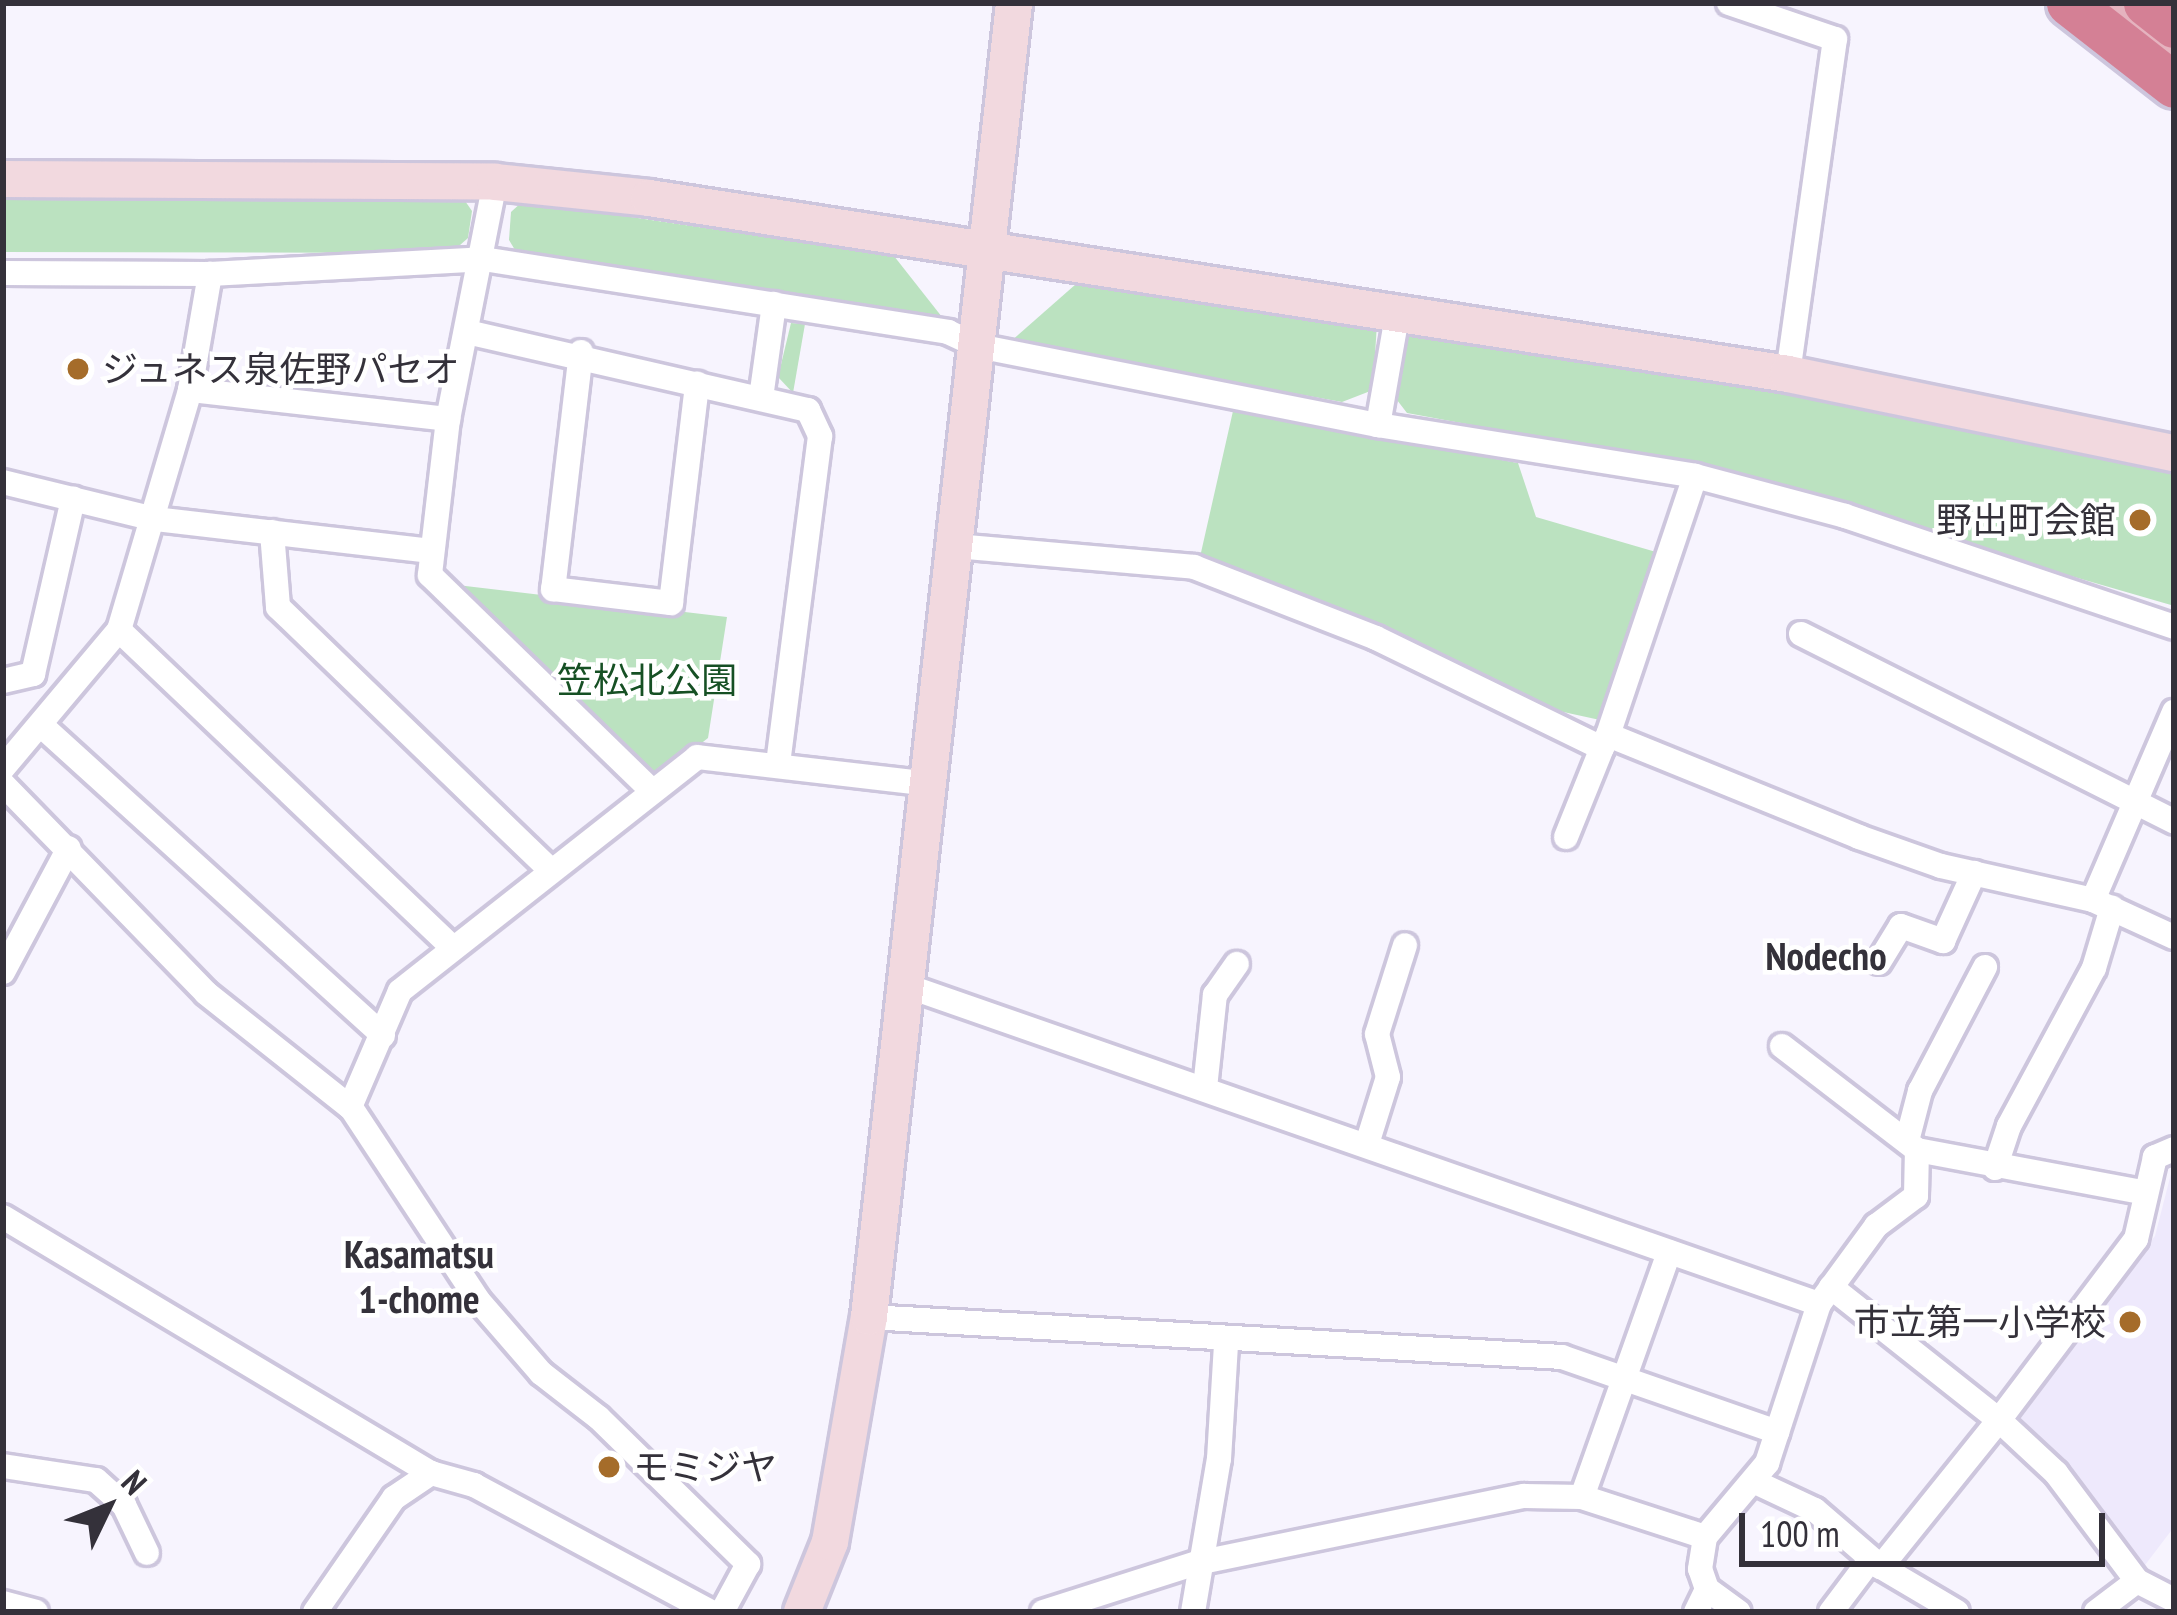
<!DOCTYPE html>
<html>
<head>
<meta charset="utf-8">
<style>
  body { margin:0 }
  #map { position:relative; width:2177px; height:1615px; overflow:hidden; background:#f7f4fe; font-family:"PT Sans Narrow","Noto Sans JP",sans-serif }
  div>[style] { position:absolute }
  [style*='--x'] { left:calc(var(--x)*1px); top:calc(var(--y)*1px); width:calc(var(--w)*1px); rotate:calc(var(--a)*1deg) }
  .built>* { inset:0; background:#eee9fc }
  .green>* { inset:0; background:#bbe2c0 }
  .roads { filter:drop-shadow(3px 0 #cdc6dd) drop-shadow(-3px 0 #cdc6dd) drop-shadow(0 3px #cdc6dd) drop-shadow(0 -3px #cdc6dd) }
  .street>* { height:24px; margin:-12px; padding:0 12px; transform-origin:12px; border-radius:12px; background:#fff }
  .secondary>* { height:36px; margin:-18px; padding:0 18px; transform-origin:18px; border-radius:18px; background:#f2d9df }
  .primary>* { height:39px; margin:-19.5px; padding:0 19.5px; transform-origin:19.5px; border-radius:19.5px; background:#e5b3bf }
  .highway>* { height:45px; margin:-22.5px; padding:0 22.5px; transform-origin:22.5px; border-radius:22.5px; background:#d48095 }
  .dots>* { width:33px; height:33px; translate:-50% -50%; box-sizing:border-box; border:6px solid #fff; border-radius:50% }
  span { translate:-50% -50%; white-space:nowrap; text-align:center; line-height:1.15; -webkit-text-stroke:9px #fff; paint-order:stroke }
  .poi-label { font-size:36px; color:#34313a }
  .left { translate:0 -50%; text-align:left }
  .right { translate:-100% -50%; text-align:right }
  .park-label { font-size:36px; color:#165024 }
  .neighbourhood-label { font-size:39px; color:#34313a; font-weight:700 }
  .frame { position:absolute; inset:0; border:6px solid #34313a; pointer-events:none }
  .north { position:absolute; left:48px; top:1447px; width:120px; height:120px; -webkit-text-stroke:9px #fff; paint-order:stroke; rotate:47deg; font-size:33px; font-weight:700; line-height:48px; text-align:center; color:#34313a }
  .north::after { content:''; display:block; margin:auto; width:42px; height:54px; background:#34313a; clip-path:polygon(50% 0,100% 100%,50% 72%,0 100%) }
  .scale { position:absolute; left:1739px; top:1513px; width:366px; height:54px; box-sizing:border-box; border:6px solid #34313a; border-top:0; padding-left:15px; font-size:36px; line-height:42px; white-space:nowrap; color:#34313a; -webkit-text-stroke:9px #fff; paint-order:stroke }
</style>
</head>
<body>
<div id="map">
  <div class="built">
    <i style="clip-path:polygon(2174px 1162px,2174px 1527px,2142px 1569px,2018px 1422px,2017px 1408px,2155px 1236px)"></i>
  </div>
  <div class="green">
    <i style="clip-path:polygon(3px 195px,463px 198px,472px 211px,468px 238px,451px 253px,3px 252px)"></i>
    <i style="clip-path:polygon(523px 201px,894px 256px,942px 317px,518px 255px,509px 240px,511px 212px)"></i>
    <i style="clip-path:polygon(1076px 284px,1377px 322px,1373px 390px,1342px 402px,1010px 342px)"></i>
    <i style="clip-path:polygon(791px 323px,805px 324px,793px 393px,778px 377px)"></i>
    <i style="clip-path:polygon(1418px 327px,1720px 376px,2174px 466px,2171px 605px,1684px 464px,1407px 413px,1397px 400px,1406px 334px)"></i>
    <i style="clip-path:polygon(1233px 411px,1518px 463px,1536px 517px,1656px 552px,1600px 720px,1545px 708px,1200px 557px)"></i>
    <i style="clip-path:polygon(457px 585px,727px 617px,708px 738px,651px 783px)"></i>
  </div>
  <div class="roads">
    <div class="street">
      <i style="--x:1729;--y:3;--w:112;--a:18.8"></i>
      <i style="--x:1835;--y:39;--w:338;--a:98"></i>
      <i style="--x:495;--y:182;--w:242;--a:101.2"></i>
      <i style="--x:448;--y:419;--w:157;--a:96.6"></i>
      <i style="--x:430;--y:575;--w:310;--a:44.2"></i>
      <i style="--x:3;--y:273;--w:207;--a:0.3"></i>
      <i style="--x:210;--y:274;--w:273;--a:-3.1"></i>
      <i style="--x:483;--y:259;--w:471;--a:8.9"></i>
      <i style="--x:948;--y:332;--w:33;--a:25"></i>
      <i style="--x:978;--y:346;--w:408;--a:11.2"></i>
      <i style="--x:1378;--y:425;--w:321;--a:9.1"></i>
      <i style="--x:1695;--y:476;--w:155;--a:14.9"></i>
      <i style="--x:1845;--y:516;--w:347;--a:18.6"></i>
      <i style="--x:467;--y:332;--w:350;--a:12.9"></i>
      <i style="--x:808;--y:410;--w:29;--a:65"></i>
      <i style="--x:820;--y:436;--w:331;--a:97.3"></i>
      <i style="--x:581;--y:352;--w:239;--a:96.7"></i>
      <i style="--x:553;--y:589;--w:119;--a:6.8"></i>
      <i style="--x:671;--y:603;--w:221;--a:-83.2"></i>
      <i style="--x:190;--y:390;--w:260;--a:6.4"></i>
      <i style="--x:761;--y:398;--w:95;--a:-82.1"></i>
      <i style="--x:1378;--y:425;--w:117;--a:-80.1"></i>
      <i style="--x:3;--y:482;--w:156;--a:13.7"></i>
      <i style="--x:155;--y:519;--w:277;--a:6.6"></i>
      <i style="--x:272;--y:532;--w:75;--a:85.4"></i>
      <i style="--x:278;--y:607;--w:380;--a:44"></i>
      <i style="--x:956;--y:546;--w:239;--a:5"></i>
      <i style="--x:1194;--y:567;--w:195;--a:21.3"></i>
      <i style="--x:1376;--y:638;--w:251;--a:26"></i>
      <i style="--x:1602;--y:748;--w:14;--a:-65"></i>
      <i style="--x:1608;--y:735;--w:271;--a:22.1"></i>
      <i style="--x:1859;--y:837;--w:87;--a:19.5"></i>
      <i style="--x:1941;--y:866;--w:156;--a:12.6"></i>
      <i style="--x:2093;--y:900;--w:89;--a:24.6"></i>
      <i style="--x:119;--y:630;--w:461;--a:43.6"></i>
      <i style="--x:1801;--y:634;--w:418;--a:26.7"></i>
      <i style="--x:3;--y:681;--w:31;--a:-13"></i>
      <i style="--x:33;--y:674;--w:180;--a:-77.1"></i>
      <i style="--x:43;--y:727;--w:459;--a:42.2"></i>
      <i style="--x:1608;--y:735;--w:273;--a:-71.4"></i>
      <i style="--x:3;--y:768;--w:180;--a:-50"></i>
      <i style="--x:119;--y:630;--w:250;--a:-73.5"></i>
      <i style="--x:190;--y:390;--w:118;--a:-80.2"></i>
      <i style="--x:3;--y:784;--w:291;--a:45.8"></i>
      <i style="--x:206;--y:993;--w:184;--a:38.4"></i>
      <i style="--x:350;--y:1107;--w:126;--a:-66.7"></i>
      <i style="--x:400;--y:991;--w:378;--a:-38.2"></i>
      <i style="--x:697;--y:757;--w:234;--a:6.6"></i>
      <i style="--x:1566;--y:837;--w:96;--a:-68"></i>
      <i style="--x:2093;--y:900;--w:205;--a:-66.7"></i>
      <i style="--x:1879;--y:962;--w:42;--a:-58.6"></i>
      <i style="--x:1901;--y:926;--w:45;--a:19.7"></i>
      <i style="--x:1943;--y:941;--w:75;--a:-65.5"></i>
      <i style="--x:3;--y:972;--w:140;--a:-62"></i>
      <i style="--x:904;--y:985;--w:969;--a:19.22"></i>
      <i style="--x:1782;--y:1046;--w:170;--a:37.6"></i>
      <i style="--x:1917;--y:1150;--w:233;--a:10.6"></i>
      <i style="--x:1205;--y:1088;--w:94;--a:-83.9"></i>
      <i style="--x:1215;--y:995;--w:38;--a:-55"></i>
      <i style="--x:348;--y:1103;--w:235;--a:56.6"></i>
      <i style="--x:477;--y:1299;--w:98;--a:49.1"></i>
      <i style="--x:541;--y:1373;--w:73;--a:37.8"></i>
      <i style="--x:599;--y:1418;--w:209;--a:44.4"></i>
      <i style="--x:748;--y:1564;--w:55;--a:118.4"></i>
      <i style="--x:1907;--y:1141;--w:52;--a:-75.4"></i>
      <i style="--x:1920;--y:1091;--w:140;--a:-62.3"></i>
      <i style="--x:1367;--y:1144;--w:70;--a:-72.6"></i>
      <i style="--x:1388;--y:1077;--w:44;--a:-104.3"></i>
      <i style="--x:1377;--y:1034;--w:93;--a:-72.5"></i>
      <i style="--x:2174;--y:1149;--w:21;--a:157"></i>
      <i style="--x:2155;--y:1157;--w:84;--a:103"></i>
      <i style="--x:2136;--y:1239;--w:227;--a:127.1"></i>
      <i style="--x:1999;--y:1420;--w:78;--a:42.9"></i>
      <i style="--x:2056;--y:1473;--w:135;--a:53.1"></i>
      <i style="--x:2137;--y:1581;--w:42;--a:27.2"></i>
      <i style="--x:1995;--y:1168;--w:44;--a:-71.6"></i>
      <i style="--x:2009;--y:1126;--w:179;--a:-61.7"></i>
      <i style="--x:2094;--y:968;--w:63;--a:-73.3"></i>
      <i style="--x:3;--y:1217;--w:499;--a:30.9"></i>
      <i style="--x:431;--y:1473;--w:45;--a:15.6"></i>
      <i style="--x:474;--y:1485;--w:269;--a:28.2"></i>
      <i style="--x:1831;--y:1287;--w:214;--a:38.4"></i>
      <i style="--x:1999;--y:1420;--w:189;--a:128.8"></i>
      <i style="--x:869;--y:1317;--w:694;--a:3.3"></i>
      <i style="--x:1562;--y:1357;--w:228;--a:19.2"></i>
      <i style="--x:3;--y:1466;--w:94;--a:8.6"></i>
      <i style="--x:96;--y:1480;--w:38;--a:42"></i>
      <i style="--x:124;--y:1505;--w:53;--a:64.4"></i>
      <i style="--x:1753;--y:1481;--w:68;--a:25.1"></i>
      <i style="--x:1815;--y:1510;--w:87;--a:40.8"></i>
      <i style="--x:1881;--y:1567;--w:88;--a:30.6"></i>
      <i style="--x:1582;--y:1497;--w:260;--a:-70.4"></i>
      <i style="--x:1707;--y:1589;--w:39;--a:36"></i>
      <i style="--x:3;--y:1603;--w:34;--a:15"></i>
      <i style="--x:315;--y:1612;--w:139;--a:-55.3"></i>
      <i style="--x:394;--y:1498;--w:45;--a:-34"></i>
      <i style="--x:1043;--y:1612;--w:162;--a:-17.7"></i>
      <i style="--x:1197;--y:1563;--w:334;--a:-11.6"></i>
      <i style="--x:1524;--y:1496;--w:58;--a:1"></i>
      <i style="--x:1582;--y:1497;--w:129;--a:18"></i>
      <i style="--x:1705;--y:1537;--w:97;--a:-50"></i>
      <i style="--x:1767;--y:1463;--w:167;--a:-71.9"></i>
      <i style="--x:1819;--y:1304;--w:97;--a:-53.8"></i>
      <i style="--x:1876;--y:1226;--w:50;--a:-36.9"></i>
      <i style="--x:1916;--y:1196;--w:46;--a:-88.8"></i>
      <i style="--x:1193;--y:1612;--w:155;--a:-80.4"></i>
      <i style="--x:1219;--y:1459;--w:115;--a:-86.5"></i>
      <i style="--x:1696;--y:1612;--w:25;--a:-64"></i>
      <i style="--x:1707;--y:1589;--w:21;--a:-109"></i>
      <i style="--x:1700;--y:1569;--w:32;--a:-81"></i>
      <i style="--x:1831;--y:1612;--w:66;--a:-53"></i>
      <i style="--x:2096;--y:1612;--w:51;--a:-37.1"></i>
    </div>
    <div class="secondary">
      <i style="--x:3;--y:179;--w:492;--a:0.3"></i>
      <i style="--x:495;--y:182;--w:155;--a:5.9"></i>
      <i style="--x:649;--y:198;--w:1153;--a:8.78"></i>
      <i style="--x:1788;--y:374;--w:394;--a:11.6"></i>
      <i style="--x:802;--y:1612;--w:75;--a:-68.2"></i>
      <i style="--x:830;--y:1542;--w:228;--a:-80.2"></i>
      <i style="--x:869;--y:1317;--w:1322;--a:-83.7"></i>
    </div>
    <div class="primary">
      <i style="--x:2108;--y:3;--w:84;--a:38.2"></i>
    </div>
    <div class="highway">
      <i style="--x:2069;--y:3;--w:133;--a:38"></i>
      <i style="--x:2146;--y:3;--w:36;--a:38"></i>
    </div>
  </div>
  <div class="dots">
    <i style="left:78px;top:369px;background:#a56c2a"></i>
    <i style="left:2140px;top:520px;background:#a56c2a"></i>
    <i style="left:2130px;top:1322px;background:#a56c2a"></i>
    <i style="left:609px;top:1467px;background:#a56c2a"></i>
  </div>
  <div class="poi-label">
    <span class="left" style="left:102px;top:369px">ジュネス泉佐野パセオ</span>
    <span class="right" style="left:2116px;top:520px">野出町会館</span>
    <span class="right" style="left:2106px;top:1322px">市立第一小学校</span>
    <span class="left" style="left:633px;top:1467px">モミジヤ</span>
  </div>
  <div class="park-label">
    <span style="left:647px;top:680px">笠松北公園</span>
  </div>
  <div class="neighbourhood-label">
    <span style="left:1826px;top:956px">Nodecho</span>
    <span style="left:419px;top:1277px">Kasamatsu<br>1-chome</span>
  </div>
  <div class="frame"></div>
  <div class="north">N</div>
  <div class="scale">100 m</div>
</div>
</body>
</html>
